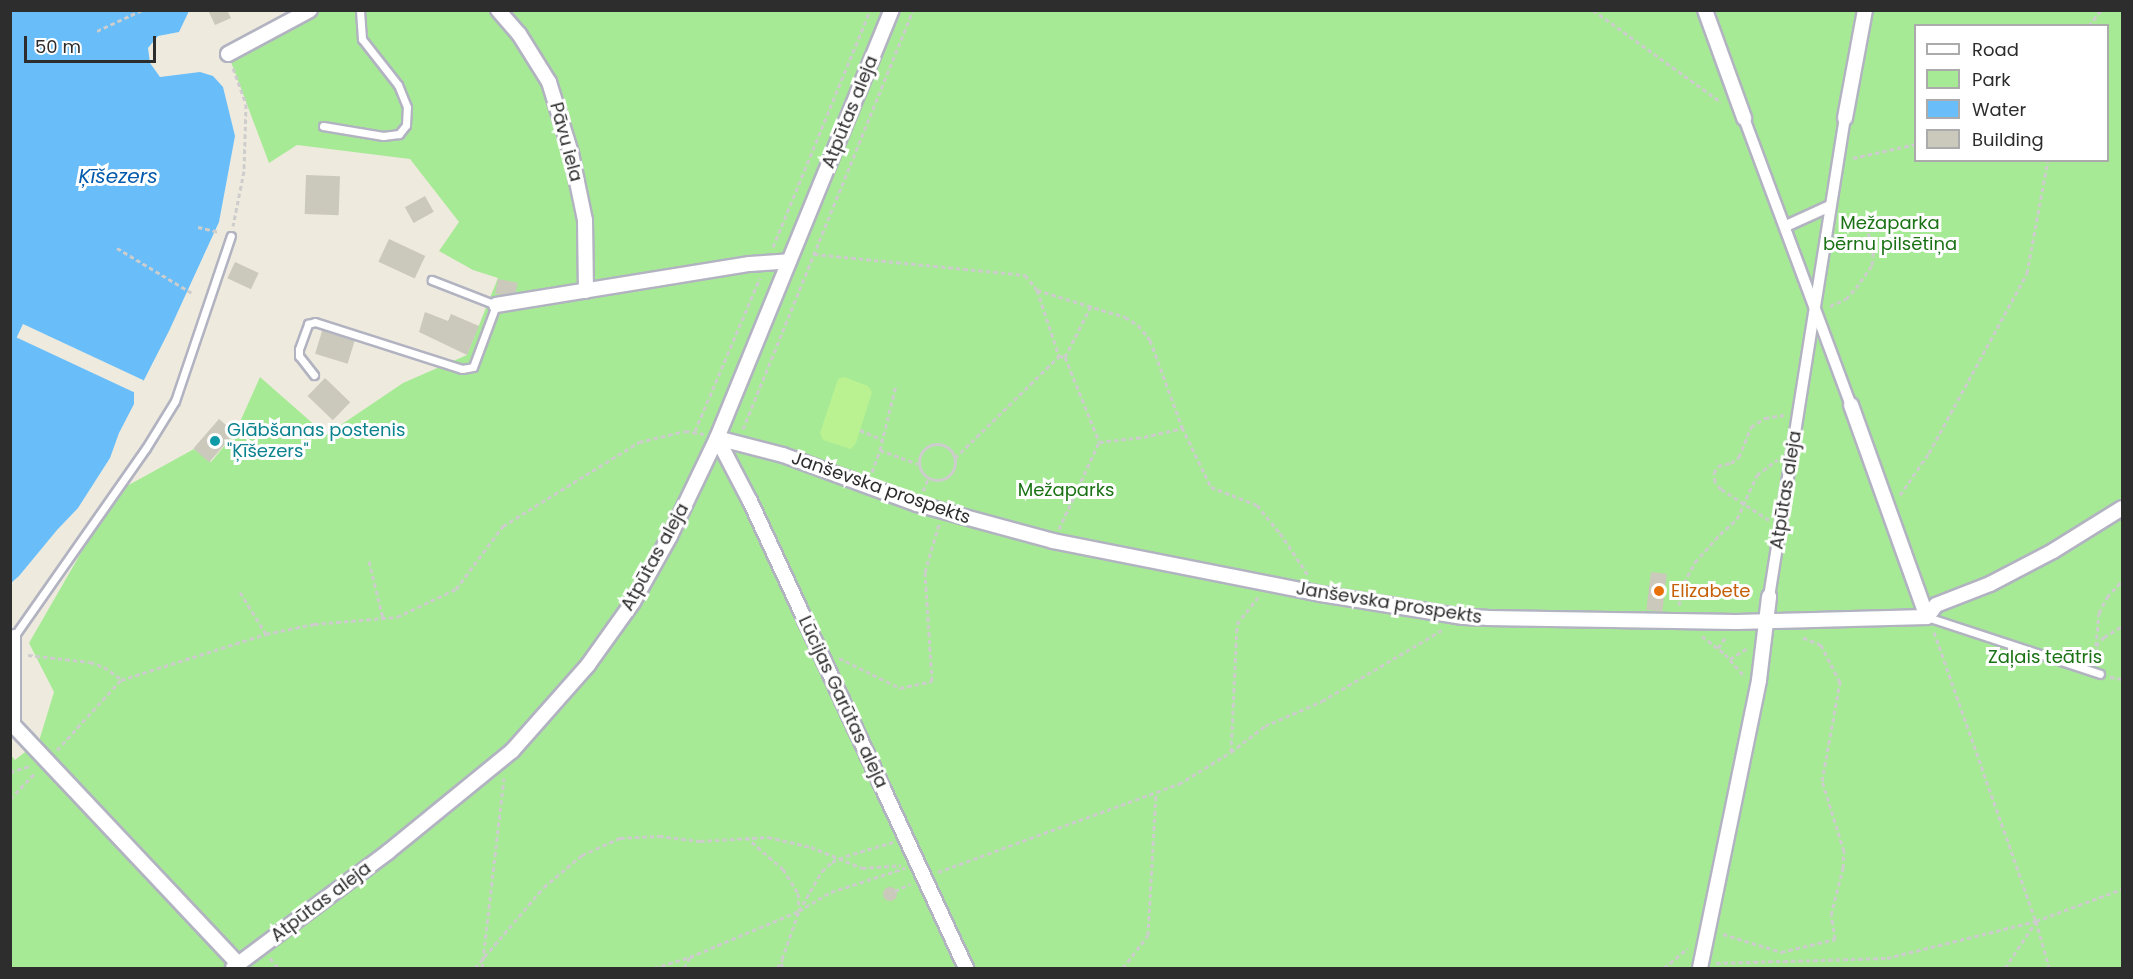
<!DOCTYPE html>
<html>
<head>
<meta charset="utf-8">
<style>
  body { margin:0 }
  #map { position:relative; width:2133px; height:979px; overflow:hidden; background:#efeade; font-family:Poppins,sans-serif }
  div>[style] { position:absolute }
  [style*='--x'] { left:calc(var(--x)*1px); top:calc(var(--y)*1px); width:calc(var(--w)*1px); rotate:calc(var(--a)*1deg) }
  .green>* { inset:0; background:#a7ea96 }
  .pitch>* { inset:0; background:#bbf291 }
  .water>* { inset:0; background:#69befa }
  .pier>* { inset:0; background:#efeade; transform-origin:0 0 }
  .building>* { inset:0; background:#cbc8bc; transform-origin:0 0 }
  .round { border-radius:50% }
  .path>* { height:3px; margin-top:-1.5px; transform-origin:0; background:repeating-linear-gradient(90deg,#cdcdcd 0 4.5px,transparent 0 7.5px) }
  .path>.ring { margin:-1.5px; padding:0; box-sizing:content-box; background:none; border:3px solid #cdcdcd; border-radius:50% }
  .roads { filter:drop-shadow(2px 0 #b2b3c1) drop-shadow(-2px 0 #b2b3c1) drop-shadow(0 2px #b2b3c1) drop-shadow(0 -2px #b2b3c1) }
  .service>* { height:7px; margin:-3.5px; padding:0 3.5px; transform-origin:3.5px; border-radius:3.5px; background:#fff }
  .pedestrian>* { height:10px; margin:-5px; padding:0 5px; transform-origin:5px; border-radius:5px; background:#fff }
  .minor>* { height:14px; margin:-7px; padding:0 7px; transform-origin:7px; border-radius:7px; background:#fff }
  .dots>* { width:16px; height:16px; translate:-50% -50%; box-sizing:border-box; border:3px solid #fff; border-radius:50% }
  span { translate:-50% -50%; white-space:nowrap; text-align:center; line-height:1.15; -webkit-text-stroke:6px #fff; paint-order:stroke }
  .street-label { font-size:18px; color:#2d2d2d }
  .park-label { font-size:18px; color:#1a7214 }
  .culture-label { font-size:18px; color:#0d838f }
  .left { translate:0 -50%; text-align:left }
  .food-label { font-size:18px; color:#c56008 }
  .water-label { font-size:20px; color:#0159ac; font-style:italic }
  .frame { position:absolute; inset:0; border:12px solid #2d2d2d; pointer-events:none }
  .legend { position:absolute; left:1914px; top:24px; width:195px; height:138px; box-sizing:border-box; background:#fff; border:2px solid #ababab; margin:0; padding:8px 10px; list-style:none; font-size:18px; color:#2d2d2d }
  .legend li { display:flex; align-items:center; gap:12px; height:30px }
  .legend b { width:30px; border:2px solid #ababab }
  .scale { position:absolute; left:24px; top:36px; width:132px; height:27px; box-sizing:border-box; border:3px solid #2d2d2d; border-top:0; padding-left:8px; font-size:18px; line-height:21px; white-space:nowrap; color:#2d2d2d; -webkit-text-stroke:4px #fff; paint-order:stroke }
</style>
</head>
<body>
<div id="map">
  <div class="green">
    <i style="clip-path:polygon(evenodd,313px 11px,2122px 11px,2122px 968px,11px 968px,10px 754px,15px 760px,39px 741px,54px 692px,29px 643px,116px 492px,194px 449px,211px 462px,235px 433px,260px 377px,326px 435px,403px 383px,467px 355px,498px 278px,473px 270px,439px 251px,459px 222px,410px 159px,297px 145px,269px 163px,228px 54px,313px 11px,1916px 26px,2108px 26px,2108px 160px,1916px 160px,1916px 26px)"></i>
  </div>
  <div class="pitch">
    <i style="clip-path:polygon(844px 377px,868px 386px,872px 392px,856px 443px,851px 449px,823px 440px,820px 433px,838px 379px)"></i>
  </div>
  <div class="water">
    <i style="clip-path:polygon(11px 11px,189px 11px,179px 32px,158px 36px,148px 48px,150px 63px,160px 77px,200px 72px,213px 76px,223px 87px,235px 136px,219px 222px,169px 331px,144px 380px,134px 393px,134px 404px,119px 433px,110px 458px,78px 508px,57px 530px,19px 576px,11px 583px)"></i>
  </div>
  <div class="pier">
    <i style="left:23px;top:324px;width:133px;height:15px;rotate:25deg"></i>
  </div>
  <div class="building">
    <i style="clip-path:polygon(208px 10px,227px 10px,231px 18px,215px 25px)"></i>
    <i style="left:306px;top:175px;width:34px;height:39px;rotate:2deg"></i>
    <i style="left:425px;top:196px;width:18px;height:23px;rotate:61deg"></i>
    <i style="left:389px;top:239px;width:40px;height:25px;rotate:25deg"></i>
    <i style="left:235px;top:262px;width:26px;height:18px;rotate:25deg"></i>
    <i style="left:498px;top:279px;width:20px;height:15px;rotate:11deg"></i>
    <i style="clip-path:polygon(425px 312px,448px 321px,451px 314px,479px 326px,467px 355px,419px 332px)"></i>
    <i style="left:323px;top:328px;width:34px;height:27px;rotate:17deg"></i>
    <i style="left:325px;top:378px;width:35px;height:25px;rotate:44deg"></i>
    <i style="left:219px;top:419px;width:21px;height:39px;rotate:41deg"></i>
    <i style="left:1651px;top:572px;width:16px;height:38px;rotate:7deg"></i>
    <i class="round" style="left:883px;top:887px;width:14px;height:14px"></i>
  </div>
  <div class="path">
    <i style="--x:1593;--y:10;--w:158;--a:35.7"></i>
    <i style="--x:2089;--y:26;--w:20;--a:-53"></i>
    <i style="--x:97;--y:31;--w:50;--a:-25"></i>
    <i style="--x:233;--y:68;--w:38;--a:70"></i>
    <i style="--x:246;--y:104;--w:67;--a:91.7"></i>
    <i style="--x:244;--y:171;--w:56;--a:101.3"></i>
    <i style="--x:1853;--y:158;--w:65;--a:-12.5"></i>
    <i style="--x:198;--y:227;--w:22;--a:13"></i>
    <i style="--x:773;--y:247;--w:256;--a:-67.7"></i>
    <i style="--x:117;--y:248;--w:87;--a:31"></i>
    <i style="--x:814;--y:254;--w:212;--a:5.7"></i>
    <i style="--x:1025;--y:275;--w:19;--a:51"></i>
    <i style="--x:1037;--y:290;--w:92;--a:17.1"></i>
    <i style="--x:1125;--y:317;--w:15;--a:32"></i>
    <i style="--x:1138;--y:325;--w:19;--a:51"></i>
    <i style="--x:1150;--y:340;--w:93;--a:69.8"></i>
    <i style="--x:1182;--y:427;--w:67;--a:64.2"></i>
    <i style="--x:1211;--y:487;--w:49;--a:21.4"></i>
    <i style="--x:1257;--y:505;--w:36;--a:51"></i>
    <i style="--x:1280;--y:533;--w:50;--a:56.3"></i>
    <i style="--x:1037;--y:290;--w:70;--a:71.6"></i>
    <i style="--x:1059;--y:356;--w:6;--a:9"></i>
    <i style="--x:1065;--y:357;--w:91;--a:68"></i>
    <i style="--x:1830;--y:306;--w:17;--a:-24"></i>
    <i style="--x:1846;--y:299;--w:15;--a:-48"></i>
    <i style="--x:1856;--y:288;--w:28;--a:-55"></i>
    <i style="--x:1872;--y:265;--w:9;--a:-84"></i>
    <i style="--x:1873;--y:256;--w:12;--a:-90"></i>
    <i style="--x:1873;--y:244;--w:19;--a:-115"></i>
    <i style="--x:1865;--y:227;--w:24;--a:-165"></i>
    <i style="--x:1065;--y:357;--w:57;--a:-63"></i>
    <i style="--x:743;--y:429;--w:452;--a:-67.9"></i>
    <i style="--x:860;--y:430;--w:25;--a:23"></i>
    <i style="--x:695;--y:431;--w:166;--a:-67"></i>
    <i class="ring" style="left:919px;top:444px;width:33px;height:33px"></i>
    <i style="--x:880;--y:450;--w:67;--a:-76.2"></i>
    <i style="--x:955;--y:458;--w:146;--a:-44.4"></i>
    <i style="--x:872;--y:472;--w:23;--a:-70"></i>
    <i style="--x:880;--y:450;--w:40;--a:20.2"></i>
    <i style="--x:923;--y:491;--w:13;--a:-67"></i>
    <i style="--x:1900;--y:495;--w:51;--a:-55.4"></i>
    <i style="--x:1929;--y:453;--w:205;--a:-61.4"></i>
    <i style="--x:2027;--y:273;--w:115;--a:-79.5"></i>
    <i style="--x:1769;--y:520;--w:57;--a:-147.1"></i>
    <i style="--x:1721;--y:489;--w:9;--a:-131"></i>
    <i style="--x:1715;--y:482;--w:9;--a:-96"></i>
    <i style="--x:1714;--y:473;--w:8;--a:-60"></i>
    <i style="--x:1718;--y:466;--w:13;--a:-13"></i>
    <i style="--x:1731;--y:463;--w:10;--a:-37"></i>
    <i style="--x:1739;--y:457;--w:32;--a:-68"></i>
    <i style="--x:1751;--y:427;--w:17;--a:-33"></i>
    <i style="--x:1765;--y:418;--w:19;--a:-9"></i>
    <i style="--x:1059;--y:529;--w:96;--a:-65.3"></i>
    <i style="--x:1099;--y:442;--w:45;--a:-6.3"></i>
    <i style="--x:1144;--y:437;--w:39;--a:-13"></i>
    <i style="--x:369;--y:561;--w:59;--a:76.2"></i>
    <i style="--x:240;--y:592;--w:49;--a:58.2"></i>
    <i style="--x:1679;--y:605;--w:23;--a:-77"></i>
    <i style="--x:1684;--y:583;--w:24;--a:-62"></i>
    <i style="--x:1695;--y:562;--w:38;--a:-48"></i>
    <i style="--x:1720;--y:534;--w:23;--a:-41"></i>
    <i style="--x:1737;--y:519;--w:48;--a:-65.6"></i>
    <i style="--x:1757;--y:475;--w:26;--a:-37"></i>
    <i style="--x:1934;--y:632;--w:306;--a:70.6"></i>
    <i style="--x:2036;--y:921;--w:49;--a:74.5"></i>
    <i style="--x:1702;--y:636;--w:29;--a:38"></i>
    <i style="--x:1725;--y:654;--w:30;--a:49"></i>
    <i style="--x:2096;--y:646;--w:12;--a:-48"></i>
    <i style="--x:2104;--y:637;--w:21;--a:-31"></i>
    <i style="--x:1718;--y:648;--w:14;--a:-54"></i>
    <i style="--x:28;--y:655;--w:62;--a:6.4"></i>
    <i style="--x:90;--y:662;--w:15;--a:20"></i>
    <i style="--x:104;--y:667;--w:21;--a:35"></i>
    <i style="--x:839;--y:658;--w:68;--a:26.2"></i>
    <i style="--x:900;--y:688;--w:33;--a:-12"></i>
    <i style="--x:932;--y:681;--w:109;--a:-93.7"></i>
    <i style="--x:925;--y:572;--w:50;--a:-73.7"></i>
    <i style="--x:1730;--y:659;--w:22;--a:-32"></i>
    <i style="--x:2098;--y:660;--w:14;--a:-98"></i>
    <i style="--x:2096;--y:646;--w:33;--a:-85"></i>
    <i style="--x:2099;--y:613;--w:18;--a:-63"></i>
    <i style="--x:2107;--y:597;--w:22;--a:-47"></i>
    <i style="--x:2110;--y:677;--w:12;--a:9"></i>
    <i style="--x:57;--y:750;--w:95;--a:-47.6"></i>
    <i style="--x:121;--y:680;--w:152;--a:-17.6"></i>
    <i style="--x:266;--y:634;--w:49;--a:-11.8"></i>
    <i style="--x:314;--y:624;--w:83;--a:-4.8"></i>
    <i style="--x:397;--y:617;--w:65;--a:-25.4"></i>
    <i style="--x:456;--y:589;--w:79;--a:-53.3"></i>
    <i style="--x:503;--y:526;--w:160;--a:-31.7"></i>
    <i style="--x:639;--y:442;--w:47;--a:-13.4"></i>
    <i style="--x:685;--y:431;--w:19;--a:9"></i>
    <i style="--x:1231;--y:752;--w:43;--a:-37.4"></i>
    <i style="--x:1265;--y:726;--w:62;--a:-23.7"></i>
    <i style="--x:1322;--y:701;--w:139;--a:-30.6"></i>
    <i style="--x:10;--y:772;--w:21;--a:-17"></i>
    <i style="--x:10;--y:799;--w:37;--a:-46"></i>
    <i style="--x:746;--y:837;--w:49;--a:40.9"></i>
    <i style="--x:783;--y:869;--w:28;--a:58"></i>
    <i style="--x:798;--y:893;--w:16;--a:86"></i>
    <i style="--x:938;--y:872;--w:257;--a:-20.1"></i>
    <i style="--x:1179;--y:784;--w:61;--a:-31.6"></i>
    <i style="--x:1231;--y:752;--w:128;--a:-87.3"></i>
    <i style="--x:1237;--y:624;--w:34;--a:-52"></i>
    <i style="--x:895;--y:891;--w:17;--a:-25"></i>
    <i style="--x:1723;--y:934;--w:61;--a:17.2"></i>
    <i style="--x:1781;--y:952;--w:56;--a:-13.5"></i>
    <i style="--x:1835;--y:939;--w:24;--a:-99"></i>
    <i style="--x:1831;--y:915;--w:49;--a:-75.7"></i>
    <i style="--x:1843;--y:868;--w:17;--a:-87"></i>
    <i style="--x:1844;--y:851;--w:73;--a:-107.4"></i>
    <i style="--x:1822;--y:781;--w:101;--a:-79.7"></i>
    <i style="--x:1840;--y:682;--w:42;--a:-117.2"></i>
    <i style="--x:1821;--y:645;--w:21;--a:-157"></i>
    <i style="--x:270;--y:958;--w:13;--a:51"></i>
    <i style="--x:1716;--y:963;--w:171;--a:-1.7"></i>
    <i style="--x:1887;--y:958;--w:154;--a:-13.9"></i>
    <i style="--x:2036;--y:921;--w:92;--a:-20.4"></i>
    <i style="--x:475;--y:968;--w:106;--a:-49.6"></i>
    <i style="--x:544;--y:887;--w:50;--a:-40.1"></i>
    <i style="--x:582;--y:855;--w:42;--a:-24.1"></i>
    <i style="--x:620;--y:838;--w:39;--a:-3"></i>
    <i style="--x:659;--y:836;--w:41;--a:7"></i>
    <i style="--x:700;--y:841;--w:68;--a:-3.4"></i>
    <i style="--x:768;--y:837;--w:44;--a:13.1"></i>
    <i style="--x:811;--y:847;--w:55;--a:22.4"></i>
    <i style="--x:862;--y:868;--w:39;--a:-4"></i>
    <i style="--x:482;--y:968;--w:191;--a:-83.4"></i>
    <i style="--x:654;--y:968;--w:38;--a:-17"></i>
    <i style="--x:690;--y:957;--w:118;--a:-22.9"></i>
    <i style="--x:799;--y:911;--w:37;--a:-31"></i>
    <i style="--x:831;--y:892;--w:78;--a:-18"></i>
    <i style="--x:684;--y:968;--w:13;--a:-61"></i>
    <i style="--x:777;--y:968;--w:9;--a:-54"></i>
    <i style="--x:782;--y:968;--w:9;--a:-90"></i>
    <i style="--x:782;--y:959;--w:51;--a:-70.5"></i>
    <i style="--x:799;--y:911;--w:46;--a:-60.1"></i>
    <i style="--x:822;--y:871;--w:13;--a:-42"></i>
    <i style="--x:832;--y:862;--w:15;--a:-23"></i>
    <i style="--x:846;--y:856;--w:49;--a:-16.6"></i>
    <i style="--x:1123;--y:968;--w:41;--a:-52.9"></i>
    <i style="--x:1148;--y:935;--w:142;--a:-86.8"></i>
    <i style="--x:1664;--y:968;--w:31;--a:-40"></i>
    <i style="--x:2005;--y:968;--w:54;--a:-56.3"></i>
  </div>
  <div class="roads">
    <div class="service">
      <i style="--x:323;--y:126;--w:61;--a:9.5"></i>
      <i style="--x:383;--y:136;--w:16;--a:-7"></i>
      <i style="--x:399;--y:134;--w:11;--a:-52"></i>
      <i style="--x:406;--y:125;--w:18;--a:-87"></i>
      <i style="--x:407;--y:107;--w:24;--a:-112"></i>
      <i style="--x:398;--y:85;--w:58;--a:-128"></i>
      <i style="--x:362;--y:39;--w:29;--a:-94"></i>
      <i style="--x:314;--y:375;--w:24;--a:-128"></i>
      <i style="--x:299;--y:356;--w:7;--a:-90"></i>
      <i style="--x:299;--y:349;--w:27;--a:-70"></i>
      <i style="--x:308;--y:324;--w:7;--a:-16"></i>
      <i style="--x:315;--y:322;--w:154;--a:17.7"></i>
      <i style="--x:462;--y:369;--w:11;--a:-10"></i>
      <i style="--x:473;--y:367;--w:66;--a:-69.6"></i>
      <i style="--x:496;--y:305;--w:69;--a:-158.7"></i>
      <i style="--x:1927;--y:617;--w:182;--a:18.2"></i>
      <i style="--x:15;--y:635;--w:228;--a:-55"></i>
      <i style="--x:146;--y:448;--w:55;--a:-58.3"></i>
      <i style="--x:175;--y:401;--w:174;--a:-71.3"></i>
    </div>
    <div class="pedestrian">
      <i style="--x:1744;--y:118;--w:306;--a:69.6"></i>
      <i style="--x:1786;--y:226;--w:48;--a:-24.4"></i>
      <i style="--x:1769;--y:597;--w:485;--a:-81"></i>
      <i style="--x:10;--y:636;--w:5;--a:-11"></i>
      <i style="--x:15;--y:635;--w:92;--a:90"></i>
    </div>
    <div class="minor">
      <i style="--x:498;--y:10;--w:32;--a:49"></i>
      <i style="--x:519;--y:34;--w:57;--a:58"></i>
      <i style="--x:549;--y:82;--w:74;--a:72.8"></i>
      <i style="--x:571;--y:153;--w:68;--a:78.2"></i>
      <i style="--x:585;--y:220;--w:71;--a:89.2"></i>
      <i style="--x:1705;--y:10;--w:115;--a:70.1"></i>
      <i style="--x:228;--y:54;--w:93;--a:-28.2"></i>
      <i style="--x:1845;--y:118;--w:110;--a:-79.5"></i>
      <i style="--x:496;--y:305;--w:257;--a:-9.2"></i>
      <i style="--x:750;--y:264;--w:39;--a:-4"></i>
      <i style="--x:1851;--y:405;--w:225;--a:70.3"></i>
      <i style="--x:717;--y:438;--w:68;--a:14.4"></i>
      <i style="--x:783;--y:455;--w:143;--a:20.1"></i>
      <i style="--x:917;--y:504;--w:141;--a:15.2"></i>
      <i style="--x:1053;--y:541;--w:273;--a:11.2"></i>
      <i style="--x:1321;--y:594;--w:144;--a:9.2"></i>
      <i style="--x:1463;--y:617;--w:24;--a:2"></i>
      <i style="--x:1487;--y:618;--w:249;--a:0.9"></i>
      <i style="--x:1736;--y:622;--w:191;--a:-1.5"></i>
      <i style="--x:1927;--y:617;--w:15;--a:-53"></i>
      <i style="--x:1936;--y:605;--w:58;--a:-21.3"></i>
      <i style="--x:1990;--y:584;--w:71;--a:-27.6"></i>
      <i style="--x:2053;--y:551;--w:81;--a:-31.9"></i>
      <i style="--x:717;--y:438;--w:71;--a:62.4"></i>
      <i style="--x:750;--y:501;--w:515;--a:65.18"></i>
      <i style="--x:15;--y:727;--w:325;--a:46.7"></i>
      <i style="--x:233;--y:968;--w:194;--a:-36.8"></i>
      <i style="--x:388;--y:852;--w:160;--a:-39.2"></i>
      <i style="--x:512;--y:751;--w:115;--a:-48.5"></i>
      <i style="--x:588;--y:665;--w:77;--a:-54.5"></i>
      <i style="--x:633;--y:602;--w:76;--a:-60.7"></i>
      <i style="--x:670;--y:536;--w:109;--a:-64.4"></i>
      <i style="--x:717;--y:438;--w:462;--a:-67.8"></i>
      <i style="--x:1700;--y:968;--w:294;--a:-78.4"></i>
      <i style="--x:1759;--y:680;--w:84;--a:-83.1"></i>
    </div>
  </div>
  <div class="dots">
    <i style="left:215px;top:441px;background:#0f9aa8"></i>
    <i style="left:1659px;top:591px;background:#e8710a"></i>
  </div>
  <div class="street-label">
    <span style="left:850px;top:112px;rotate:-68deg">Atpūtas aleja</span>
    <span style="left:566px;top:142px;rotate:75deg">Pāvu iela</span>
    <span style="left:881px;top:488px;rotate:19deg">Janševska prospekts</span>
    <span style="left:1786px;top:490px;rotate:-81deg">Atpūtas aleja</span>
    <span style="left:655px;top:557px;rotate:-61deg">Atpūtas aleja</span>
    <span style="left:1389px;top:603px;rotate:9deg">Janševska prospekts</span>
    <span style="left:843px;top:702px;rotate:65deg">Lūcijas Garūtas aleja</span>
    <span style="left:321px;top:902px;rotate:-37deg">Atpūtas aleja</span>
  </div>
  <div class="park-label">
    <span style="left:1890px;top:234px">Mežaparka<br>bērnu pilsētiņa</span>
    <span style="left:1066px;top:490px">Mežaparks</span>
    <span style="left:2045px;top:657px">Zaļais teātris</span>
  </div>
  <div class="culture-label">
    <span class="left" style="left:227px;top:441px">Glābšanas postenis<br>"Ķīšezers"</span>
  </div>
  <div class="food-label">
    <span class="left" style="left:1671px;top:591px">Elizabete</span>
  </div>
  <div class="water-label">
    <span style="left:118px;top:176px">Ķīšezers</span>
  </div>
  <div class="frame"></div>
  <ul class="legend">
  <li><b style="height:8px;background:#fff"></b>Road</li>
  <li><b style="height:16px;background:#a7ea96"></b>Park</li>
  <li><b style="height:16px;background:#69befa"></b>Water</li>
  <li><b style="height:16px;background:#cbc8bc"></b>Building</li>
  </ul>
  <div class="scale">50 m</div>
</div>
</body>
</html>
